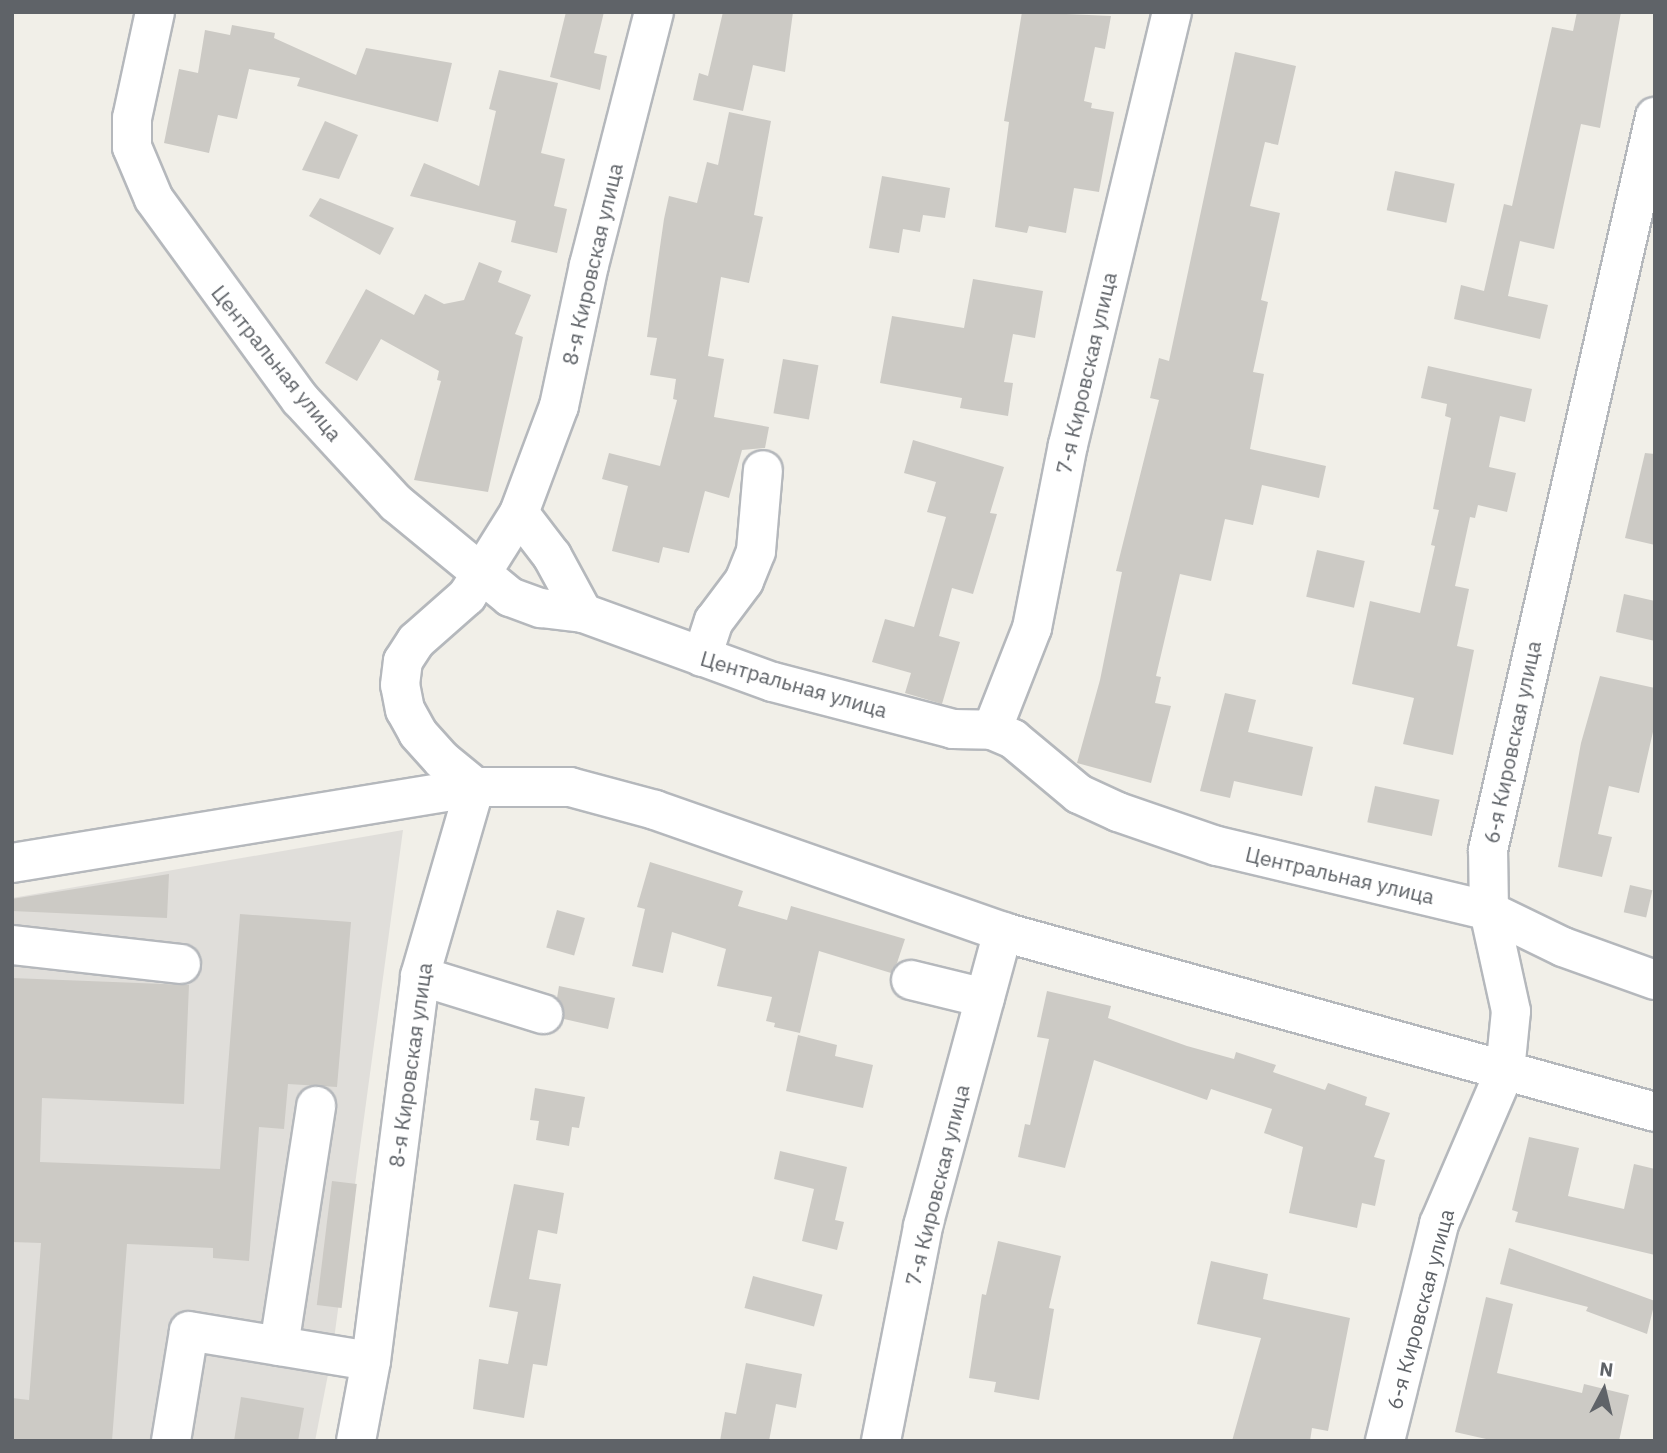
<!DOCTYPE html>
<html>
<head>
<meta charset="utf-8">
<style>
  body { margin:0 }
  #map { position:relative; width:1667px; height:1453px; overflow:hidden; background:#f1efe8; font-family:"IBM Plex Sans",sans-serif }
  div>[style] { position:absolute }
  [style*='--x'] { left:calc(var(--x)*1px); top:calc(var(--y)*1px); width:calc(var(--w)*1px); rotate:calc(var(--a)*1deg) }
  .industrial>* { inset:0; background:#e0deda }
  .building>* { inset:0; background:#cccac5; transform-origin:0 0 }
  .roads { filter:drop-shadow(2px 0 #b5b8bc) drop-shadow(-2px 0 #b5b8bc) drop-shadow(0 2px #b5b8bc) drop-shadow(0 -2px #b5b8bc) }
  .minor>* { height:38px; margin:-19px; padding:0 19px; transform-origin:19px; border-radius:19px; background:#fff }
  span { translate:-50% -50%; white-space:nowrap; text-align:center; line-height:1.15; -webkit-text-stroke:7px #fff; paint-order:stroke }
  .street-label { font-size:21px; color:#5f6368 }
  .frame { position:absolute; inset:0; border:14px solid #5f6368; pointer-events:none }
  .north { position:absolute; left:1569px; top:1355px; width:70px; height:70px; -webkit-text-stroke:5px #fff; paint-order:stroke; rotate:7deg; font-size:19px; font-weight:700; line-height:28px; text-align:center; color:#5f6368 }
  .north::after { content:''; display:block; margin:auto; width:24px; height:32px; background:#5f6368; clip-path:polygon(50% 0,100% 100%,50% 72%,0 100%) }
</style>
</head>
<body>
<div id="map">
  <div class="industrial">
    <i style="clip-path:polygon(403px 830px,332px 1354px,315px 1441px,12px 1441px,12px 898px)"></i>
  </div>
  <div class="building">
    <i style="clip-path:polygon(566px 12px,604px 12px,594px 53px,607px 56px,600px 90px,550px 77px)"></i>
    <i style="clip-path:polygon(723px 12px,793px 12px,785px 72px,753px 65px,743px 111px,693px 100px,699px 73px,708px 76px)"></i>
    <i style="clip-path:polygon(1022px 12px,1111px 16px,1105px 49px,1095px 47px,1084px 101px,1092px 103px,1091px 108px,1114px 112px,1099px 192px,1074px 188px,1066px 233px,1029px 226px,1027px 233px,995px 227px,1009px 122px,1004px 121px)"></i>
    <i style="clip-path:polygon(1577px 12px,1621px 12px,1600px 128px,1581px 124px,1554px 249px,1520px 241px,1508px 296px,1548px 305px,1540px 339px,1454px 319px,1461px 285px,1484px 291px,1504px 204px,1512px 206px,1552px 27px,1573px 31px)"></i>
    <i style="clip-path:polygon(232px 25px,275px 33px,274px 38px,356px 75px,366px 48px,452px 63px,438px 122px,297px 86px,300px 78px,249px 69px,237px 119px,218px 115px,209px 153px,164px 143px,179px 69px,198px 73px,205px 30px,230px 35px)"></i>
    <i style="clip-path:polygon(1235px 52px,1296px 66px,1278px 145px,1265px 142px,1250px 206px,1280px 213px,1261px 300px,1268px 302px,1253px 372px,1264px 374px,1250px 449px,1326px 466px,1319px 498px,1262px 485px,1253px 525px,1225px 519px,1211px 581px,1180px 574px,1156px 676px,1161px 677px,1155px 703px,1171px 706px,1151px 783px,1077px 763px,1100px 680px,1122px 572px,1116px 571px,1159px 400px,1150px 398px,1159px 358px,1169px 361px)"></i>
    <i style="clip-path:polygon(499px 70px,558px 83px,541px 153px,565px 159px,554px 206px,567px 209px,557px 253px,511px 242px,516px 221px,410px 196px,424px 163px,479px 186px,496px 111px,489px 109px)"></i>
    <i style="clip-path:polygon(729px 112px,771px 121px,754px 215px,763px 217px,749px 283px,721px 277px,708px 356px,724px 359px,714px 417px,769px 427px,765px 448px,742px 450px,729px 498px,705px 491px,689px 553px,663px 547px,659px 563px,612px 551px,628px 486px,602px 479px,609px 453px,660px 466px,677px 400px,673px 399px,676px 379px,650px 375px,657px 338px,647px 337px,664px 219px,669px 196px,697px 203px,707px 162px,718px 165px)"></i>
    <i style="clip-path:polygon(325px 121px,358px 135px,339px 179px,302px 170px)"></i>
    <i style="left:1395px;top:171px;width:61px;height:40px;rotate:12deg"></i>
    <i style="clip-path:polygon(882px 176px,950px 188px,945px 218px,923px 215px,920px 232px,903px 229px,899px 253px,869px 248px)"></i>
    <i style="clip-path:polygon(320px 198px,394px 228px,380px 255px,309px 216px)"></i>
    <i style="clip-path:polygon(479px 262px,502px 271px,498px 282px,531px 295px,515px 334px,523px 337px,488px 492px,414px 480px,441px 381px,437px 380px,439px 371px,381px 339px,357px 381px,325px 363px,366px 289px,414px 315px,425px 294px,444px 304px,464px 300px)"></i>
    <i style="clip-path:polygon(973px 279px,1043px 291px,1035px 338px,1013px 334px,1004px 382px,1013px 383px,1008px 416px,960px 408px,962px 398px,880px 383px,892px 316px,964px 328px)"></i>
    <i style="left:783px;top:359px;width:36px;height:55px;rotate:10deg"></i>
    <i style="clip-path:polygon(1428px 366px,1532px 389px,1525px 422px,1500px 416px,1489px 467px,1516px 473px,1507px 512px,1478px 505px,1475px 518px,1470px 517px,1455px 586px,1469px 589px,1457px 646px,1474px 650px,1453px 755px,1403px 744px,1414px 698px,1352px 684px,1370px 601px,1420px 613px,1435px 546px,1431px 545px,1439px 510px,1433px 509px,1451px 418px,1445px 416px,1447px 404px,1421px 398px)"></i>
    <i style="clip-path:polygon(913px 440px,1004px 467px,990px 513px,997px 514px,973px 594px,952px 588px,939px 636px,960px 642px,942px 704px,905px 693px,911px 673px,872px 662px,885px 619px,914px 627px,946px 517px,927px 512px,936px 482px,904px 473px)"></i>
    <i style="clip-path:polygon(1645px 453px,1655px 454px,1655px 545px,1625px 538px)"></i>
    <i style="left:1317px;top:550px;width:49px;height:48px;rotate:13deg"></i>
    <i style="clip-path:polygon(1624px 594px,1655px 601px,1655px 641px,1616px 632px)"></i>
    <i style="clip-path:polygon(1600px 676px,1655px 688px,1655px 723px,1639px 793px,1609px 786px,1598px 834px,1612px 837px,1602px 877px,1558px 867px,1581px 743px)"></i>
    <i style="clip-path:polygon(1225px 693px,1256px 700px,1248px 732px,1313px 747px,1302px 796px,1234px 781px,1230px 798px,1200px 791px)"></i>
    <i style="left:1375px;top:786px;width:66px;height:37px;rotate:12deg"></i>
    <i style="clip-path:polygon(650px 862px,743px 891px,738px 906px,787px 920px,791px 906px,905px 939px,897px 963px,891px 973px,819px 951px,800px 1033px,774px 1027px,775px 1023px,766px 1021px,772px 997px,717px 986px,726px 949px,672px 932px,663px 973px,632px 966px,645px 909px,637px 907px)"></i>
    <i style="clip-path:polygon(169px 874px,167px 918px,12px 911px,12px 899px)"></i>
    <i style="left:1630px;top:885px;width:23px;height:28px;rotate:13deg"></i>
    <i style="left:557px;top:910px;width:29px;height:39px;rotate:16deg"></i>
    <i style="clip-path:polygon(240px 914px,351px 922px,337px 1087px,288px 1084px,284px 1129px,259px 1127px,249px 1261px,213px 1258px,213px 1248px,127px 1244px,112px 1441px,12px 1441px,12px 1398px,29px 1400px,41px 1243px,12px 1242px,12px 978px,189px 985px,184px 1104px,42px 1098px,40px 1162px,220px 1169px)"></i>
    <i style="clip-path:polygon(559px 986px,615px 998px,608px 1029px,564px 1019px,557px 998px)"></i>
    <i style="clip-path:polygon(1047px 991px,1111px 1006px,1108px 1018px,1187px 1046px,1234px 1059px,1236px 1052px,1276px 1065px,1273px 1072px,1325px 1090px,1328px 1083px,1367px 1097px,1365px 1105px,1390px 1113px,1374px 1157px,1385px 1160px,1375px 1206px,1362px 1203px,1357px 1228px,1289px 1213px,1303px 1147px,1264px 1133px,1272px 1109px,1211px 1089px,1207px 1100px,1094px 1060px,1065px 1168px,1018px 1157px,1025px 1124px,1030px 1125px,1049px 1039px,1037px 1037px)"></i>
    <i style="clip-path:polygon(798px 1035px,837px 1045px,835px 1056px,873px 1065px,863px 1108px,786px 1091px)"></i>
    <i style="clip-path:polygon(535px 1088px,585px 1097px,579px 1128px,572px 1127px,569px 1146px,536px 1140px,539px 1121px,530px 1120px)"></i>
    <i style="clip-path:polygon(1529px 1137px,1579px 1148px,1568px 1196px,1624px 1209px,1634px 1164px,1655px 1169px,1655px 1255px,1515px 1222px,1518px 1212px,1512px 1210px)"></i>
    <i style="clip-path:polygon(780px 1151px,847px 1167px,835px 1220px,844px 1222px,837px 1250px,802px 1241px,814px 1189px,774px 1179px)"></i>
    <i style="left:332px;top:1181px;width:25px;height:125px;rotate:7deg"></i>
    <i style="clip-path:polygon(514px 1184px,564px 1193px,557px 1234px,538px 1230px,529px 1279px,561px 1284px,547px 1366px,533px 1364px,524px 1418px,473px 1409px,479px 1359px,508px 1364px,518px 1312px,489px 1307px)"></i>
    <i style="clip-path:polygon(998px 1241px,1061px 1256px,1049px 1308px,1054px 1309px,1039px 1400px,994px 1392px,996px 1382px,969px 1378px,982px 1294px,986px 1295px)"></i>
    <i style="clip-path:polygon(1509px 1248px,1655px 1301px,1647px 1334px,1586px 1311px,1588px 1307px,1500px 1284px)"></i>
    <i style="clip-path:polygon(1211px 1261px,1268px 1274px,1263px 1299px,1350px 1318px,1328px 1431px,1312px 1428px,1310px 1441px,1232px 1441px,1261px 1338px,1197px 1324px)"></i>
    <i style="left:753px;top:1276px;width:72px;height:33px;rotate:15deg"></i>
    <i style="clip-path:polygon(1486px 1297px,1513px 1304px,1497px 1373px,1582px 1393px,1584px 1384px,1629px 1395px,1619px 1441px,1495px 1441px,1455px 1432px)"></i>
    <i style="clip-path:polygon(746px 1363px,802px 1374px,796px 1408px,776px 1404px,769px 1441px,720px 1441px,725px 1412px,736px 1414px)"></i>
    <i style="clip-path:polygon(241px 1397px,304px 1408px,298px 1441px,234px 1441px)"></i>
  </div>
  <div class="roads">
    <div class="minor">
      <i style="--x:155;--y:12;--w:108;--a:102.2"></i>
      <i style="--x:132;--y:118;--w:29;--a:90"></i>
      <i style="--x:132;--y:147;--w:56;--a:67.1"></i>
      <i style="--x:154;--y:199;--w:248;--a:53.9"></i>
      <i style="--x:300;--y:399;--w:142;--a:47.3"></i>
      <i style="--x:396;--y:503;--w:148;--a:39.5"></i>
      <i style="--x:510;--y:597;--w:33;--a:20"></i>
      <i style="--x:541;--y:608;--w:42;--a:6.8"></i>
      <i style="--x:583;--y:613;--w:202;--a:20"></i>
      <i style="--x:773;--y:682;--w:186;--a:14.6"></i>
      <i style="--x:953;--y:729;--w:39;--a:1"></i>
      <i style="--x:992;--y:730;--w:23;--a:23"></i>
      <i style="--x:1013;--y:739;--w:86;--a:39.8"></i>
      <i style="--x:1079;--y:794;--w:43;--a:24.8"></i>
      <i style="--x:1118;--y:812;--w:105;--a:19"></i>
      <i style="--x:1217;--y:846;--w:280;--a:13.4"></i>
      <i style="--x:1489;--y:911;--w:82;--a:25.9"></i>
      <i style="--x:1563;--y:947;--w:98;--a:19.7"></i>
      <i style="--x:583;--y:613;--w:65;--a:-118.5"></i>
      <i style="--x:552;--y:556;--w:54;--a:-127.5"></i>
      <i style="--x:519;--y:513;--w:114;--a:-69.5"></i>
      <i style="--x:559;--y:406;--w:144;--a:-78"></i>
      <i style="--x:589;--y:265;--w:261;--a:-75.6"></i>
      <i style="--x:702;--y:657;--w:38;--a:-72"></i>
      <i style="--x:714;--y:621;--w:50;--a:-53.1"></i>
      <i style="--x:744;--y:581;--w:32;--a:-68"></i>
      <i style="--x:756;--y:551;--w:81;--a:-85.1"></i>
      <i style="--x:992;--y:730;--w:110;--a:-68.6"></i>
      <i style="--x:1032;--y:628;--w:187;--a:-78.9"></i>
      <i style="--x:1068;--y:445;--w:445;--a:-76.5"></i>
      <i style="--x:12;--y:863;--w:469;--a:-9.3"></i>
      <i style="--x:475;--y:787;--w:95;--a:0"></i>
      <i style="--x:570;--y:787;--w:88;--a:15.1"></i>
      <i style="--x:655;--y:810;--w:369;--a:19.3"></i>
      <i style="--x:1003;--y:932;--w:676;--a:15.43"></i>
      <i style="--x:12;--y:945;--w:170;--a:6.4"></i>
      <i style="--x:420;--y:976;--w:129;--a:17.2"></i>
      <i style="--x:911;--y:980;--w:76;--a:13.7"></i>
      <i style="--x:279;--y:1346;--w:243;--a:-81.2"></i>
      <i style="--x:171;--y:1441;--w:111;--a:-80.7"></i>
      <i style="--x:189;--y:1331;--w:184;--a:9.4"></i>
      <i style="--x:356;--y:1441;--w:81;--a:-79.4"></i>
      <i style="--x:371;--y:1361;--w:388;--a:-82.7"></i>
      <i style="--x:420;--y:976;--w:197;--a:-73.8"></i>
      <i style="--x:475;--y:787;--w:43;--a:-140.7"></i>
      <i style="--x:442;--y:760;--w:36;--a:-132"></i>
      <i style="--x:418;--y:733;--w:26;--a:-119"></i>
      <i style="--x:405;--y:710;--w:25;--a:-101"></i>
      <i style="--x:400;--y:685;--w:24;--a:-83"></i>
      <i style="--x:403;--y:661;--w:24;--a:-57"></i>
      <i style="--x:416;--y:641;--w:68;--a:-41.4"></i>
      <i style="--x:467;--y:596;--w:98;--a:-57.9"></i>
      <i style="--x:881;--y:1441;--w:219;--a:-78.9"></i>
      <i style="--x:923;--y:1226;--w:305;--a:-74.8"></i>
      <i style="--x:1385;--y:1441;--w:224;--a:-76"></i>
      <i style="--x:1439;--y:1224;--w:167;--a:-66.7"></i>
      <i style="--x:1505;--y:1071;--w:60;--a:-84.3"></i>
      <i style="--x:1511;--y:1011;--w:102;--a:-102.4"></i>
      <i style="--x:1489;--y:911;--w:61;--a:-90.9"></i>
      <i style="--x:1488;--y:850;--w:752;--a:-77.17"></i>
    </div>
  </div>
  <div class="street-label">
    <span style="left:592px;top:264px;rotate:-77deg">8-я Кировская улица</span>
    <span style="left:277px;top:363px;rotate:51deg">Центральная улица</span>
    <span style="left:1086px;top:373px;rotate:-77deg">7-я Кировская улица</span>
    <span style="left:794px;top:684px;rotate:16deg">Центральная улица</span>
    <span style="left:1512px;top:742px;rotate:-78deg">6-я Кировская улица</span>
    <span style="left:1340px;top:875px;rotate:13deg">Центральная улица</span>
    <span style="left:410px;top:1065px;rotate:-82deg">8-я Кировская улица</span>
    <span style="left:937px;top:1185px;rotate:-76deg">7-я Кировская улица</span>
    <span style="left:1420px;top:1309px;rotate:-75deg">6-я Кировская улица</span>
  </div>
  <div class="frame"></div>
  <div class="north">N</div>
</div>
</body>
</html>
